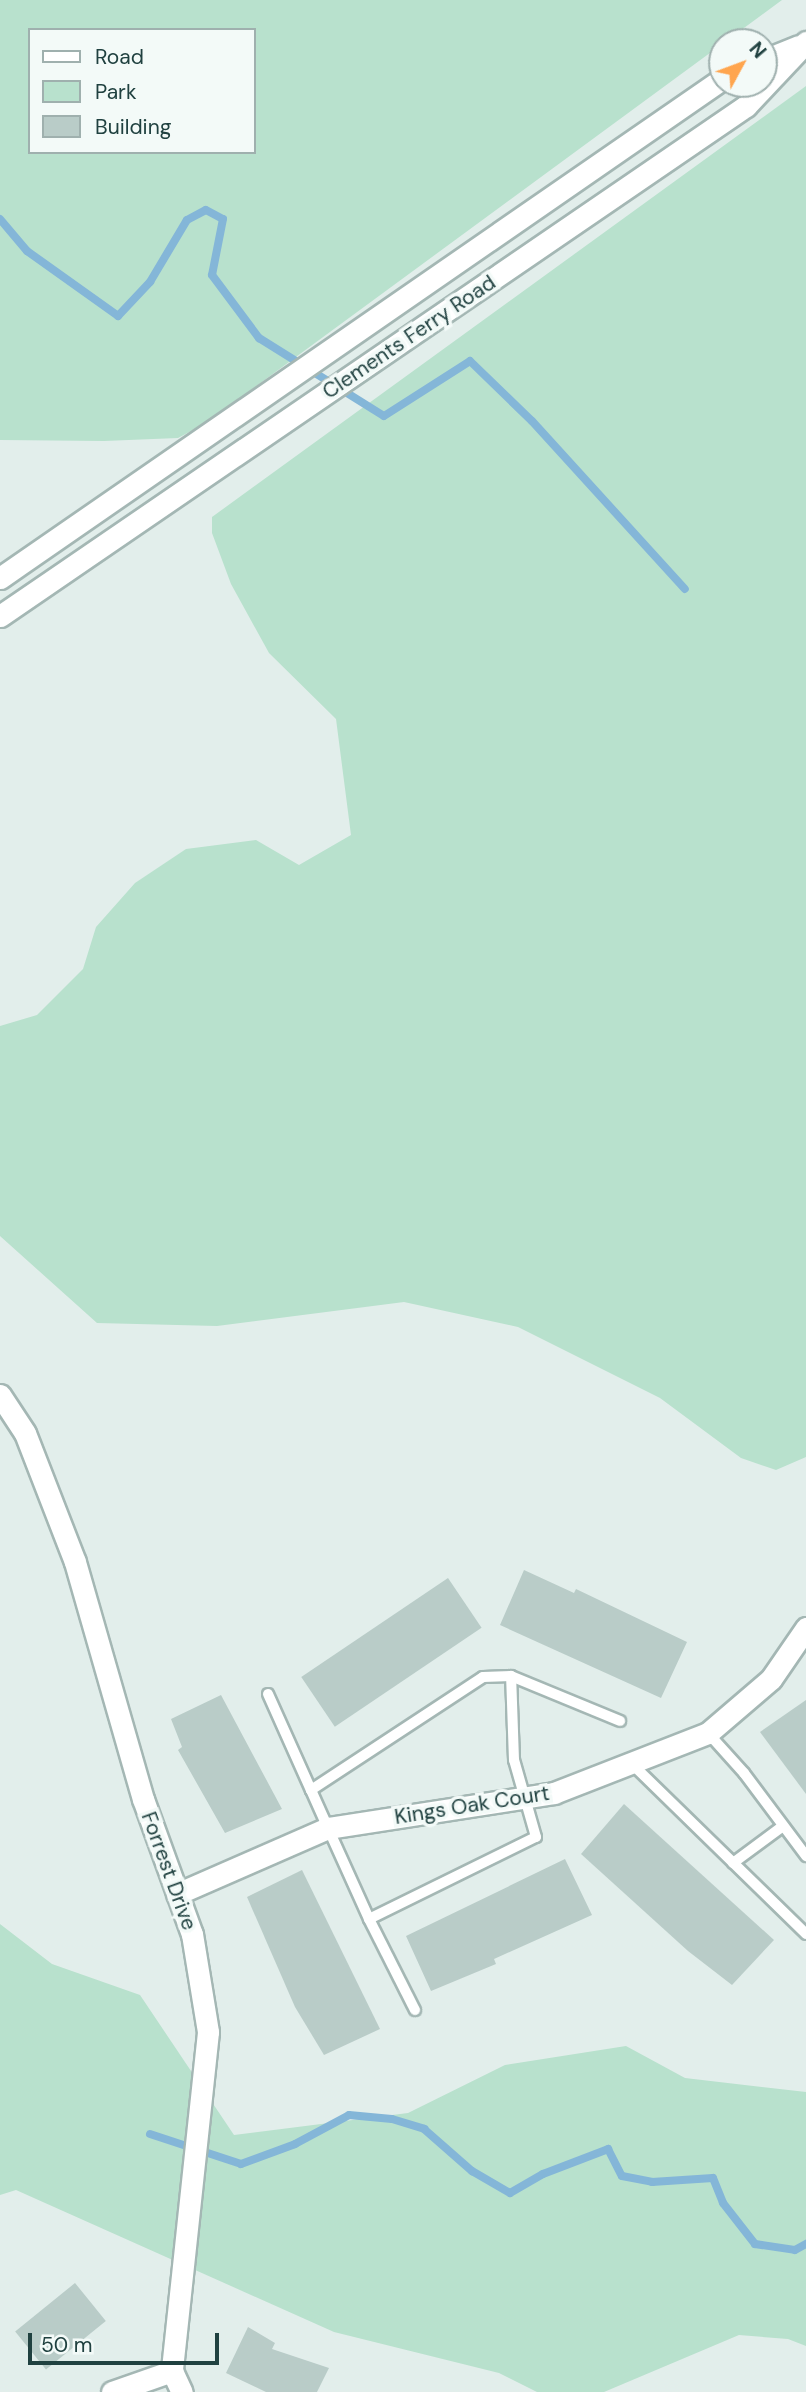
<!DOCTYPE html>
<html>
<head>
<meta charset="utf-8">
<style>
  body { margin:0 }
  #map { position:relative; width:806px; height:2392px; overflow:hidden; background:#e2eeeb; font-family:"DM Sans",sans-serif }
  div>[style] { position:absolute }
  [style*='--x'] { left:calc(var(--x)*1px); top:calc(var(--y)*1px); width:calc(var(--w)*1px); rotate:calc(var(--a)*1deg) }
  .green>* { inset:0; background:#b8e1cd }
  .stream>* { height:8px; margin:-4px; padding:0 4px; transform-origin:4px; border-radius:4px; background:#84b6d8 }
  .building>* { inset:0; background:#b9ccc8; transform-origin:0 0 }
  .roads { filter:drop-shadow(2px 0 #a4b7b4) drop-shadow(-2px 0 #a4b7b4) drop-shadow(0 2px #a4b7b4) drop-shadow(0 -2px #a4b7b4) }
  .service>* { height:10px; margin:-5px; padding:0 5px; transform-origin:5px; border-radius:5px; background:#fff }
  .minor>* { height:21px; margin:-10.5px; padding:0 10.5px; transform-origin:10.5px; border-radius:10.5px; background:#fff }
  .secondary>* { height:21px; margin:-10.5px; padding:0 10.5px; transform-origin:10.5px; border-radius:10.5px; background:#fff }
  span { translate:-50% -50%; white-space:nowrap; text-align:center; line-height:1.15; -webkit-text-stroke:7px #f3faf8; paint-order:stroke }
  .street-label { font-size:21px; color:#204140 }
  .legend { position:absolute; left:28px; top:28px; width:228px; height:126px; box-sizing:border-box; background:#f3faf8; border:2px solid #9fb0ae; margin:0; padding:9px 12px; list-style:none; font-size:21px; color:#204140 }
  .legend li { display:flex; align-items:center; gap:14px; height:35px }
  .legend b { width:35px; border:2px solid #9fb0ae }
  .north { position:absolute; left:708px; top:28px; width:70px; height:70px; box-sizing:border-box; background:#f3faf8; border:2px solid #9fb0ae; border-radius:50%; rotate:49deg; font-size:19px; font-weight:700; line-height:28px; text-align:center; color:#204140 }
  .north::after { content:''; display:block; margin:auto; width:24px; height:32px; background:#ffa54e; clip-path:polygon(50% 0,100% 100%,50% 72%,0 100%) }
  .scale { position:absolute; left:28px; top:2333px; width:191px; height:32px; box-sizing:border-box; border:4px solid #204140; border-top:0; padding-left:9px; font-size:21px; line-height:24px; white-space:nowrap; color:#204140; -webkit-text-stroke:5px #f3faf8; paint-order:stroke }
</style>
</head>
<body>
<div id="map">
  <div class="green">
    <i style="clip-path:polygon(evenodd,0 0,782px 0,206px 423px,178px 438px,104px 441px,0 440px,0 0,30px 30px,254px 30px,254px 152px,30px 152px,30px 30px)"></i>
    <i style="clip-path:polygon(806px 86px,806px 1457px,776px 1470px,741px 1458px,660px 1398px,518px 1327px,404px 1302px,217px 1326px,97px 1323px,0 1236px,0 1026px,37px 1015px,83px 969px,96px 927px,135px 883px,186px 849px,256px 840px,299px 865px,351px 835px,336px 719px,269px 653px,231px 584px,212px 533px,212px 517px)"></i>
    <i style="clip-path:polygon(0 1924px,52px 1964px,140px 1995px,234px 2135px,408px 2113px,505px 2065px,626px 2046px,685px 2078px,806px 2092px,806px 2346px,788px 2339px,739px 2335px,604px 2392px,537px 2392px,499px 2373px,334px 2332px,16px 2190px,0 2195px)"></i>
  </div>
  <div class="stream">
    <i style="--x:0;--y:219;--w:42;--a:49.8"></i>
    <i style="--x:27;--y:251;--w:112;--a:35.5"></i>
    <i style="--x:118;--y:316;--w:47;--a:-46.7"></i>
    <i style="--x:150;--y:282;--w:72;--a:-59.2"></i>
    <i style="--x:187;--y:220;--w:21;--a:-28"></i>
    <i style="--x:206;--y:210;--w:19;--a:28"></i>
    <i style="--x:223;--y:219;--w:57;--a:101.1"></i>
    <i style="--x:212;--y:275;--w:79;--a:53.3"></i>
    <i style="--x:259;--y:338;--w:147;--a:32"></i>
    <i style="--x:384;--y:416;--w:102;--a:-32.6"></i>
    <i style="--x:470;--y:361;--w:86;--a:44.1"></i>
    <i style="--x:532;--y:421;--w:227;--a:47.7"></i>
    <i style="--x:150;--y:2134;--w:96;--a:18.2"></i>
    <i style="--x:241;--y:2164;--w:58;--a:-20.3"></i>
    <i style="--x:295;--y:2144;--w:61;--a:-28.2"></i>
    <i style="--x:349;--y:2115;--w:43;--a:5.3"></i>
    <i style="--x:392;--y:2119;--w:34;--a:17"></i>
    <i style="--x:424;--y:2129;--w:64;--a:41.2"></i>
    <i style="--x:472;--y:2171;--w:44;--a:30.1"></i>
    <i style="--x:510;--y:2193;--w:38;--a:-30"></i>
    <i style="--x:543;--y:2174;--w:70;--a:-21"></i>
    <i style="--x:608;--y:2149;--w:30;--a:63"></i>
    <i style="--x:622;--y:2176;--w:31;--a:11"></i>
    <i style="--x:652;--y:2182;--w:61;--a:-3.8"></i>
    <i style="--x:713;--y:2178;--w:27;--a:68"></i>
    <i style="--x:723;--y:2203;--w:52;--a:52"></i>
    <i style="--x:755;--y:2244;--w:40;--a:8.5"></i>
    <i style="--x:795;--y:2250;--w:13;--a:-29"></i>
  </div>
  <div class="building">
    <i style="clip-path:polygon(524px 1570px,574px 1593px,576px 1589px,687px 1642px,661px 1698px,500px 1625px)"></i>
    <i style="left:448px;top:1578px;width:60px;height:177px;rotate:56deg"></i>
    <i style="clip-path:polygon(221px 1695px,282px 1809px,225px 1833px,178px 1750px,182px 1747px,171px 1719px)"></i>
    <i style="clip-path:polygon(806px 1700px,806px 1794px,760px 1732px)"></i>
    <i style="clip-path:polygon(624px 1804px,774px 1940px,732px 1985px,688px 1951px,581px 1854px)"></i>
    <i style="clip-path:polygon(565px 1859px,592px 1915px,494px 1959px,496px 1964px,431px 1991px,406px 1936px)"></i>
    <i style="clip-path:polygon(302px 1870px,380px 2029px,324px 2055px,295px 2007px,247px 1897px)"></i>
    <i style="left:75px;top:2283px;width:49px;height:77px;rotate:51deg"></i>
    <i style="clip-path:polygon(248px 2327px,275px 2343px,272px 2349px,329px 2368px,317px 2392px,266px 2392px,226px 2373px)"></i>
  </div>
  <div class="roads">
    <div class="service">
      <i style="--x:511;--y:1676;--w:118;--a:22.4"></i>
      <i style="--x:268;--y:1694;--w:105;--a:65.9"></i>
      <i style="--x:311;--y:1790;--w:42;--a:65.9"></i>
      <i style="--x:328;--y:1828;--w:100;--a:65.7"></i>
      <i style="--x:369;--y:1919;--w:186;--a:-26.2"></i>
      <i style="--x:536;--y:1837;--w:80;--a:-105.9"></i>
      <i style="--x:514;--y:1760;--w:84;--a:-92"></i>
      <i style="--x:511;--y:1676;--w:28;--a:178"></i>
      <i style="--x:483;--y:1677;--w:206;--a:146.7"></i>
      <i style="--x:708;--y:1733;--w:54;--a:48"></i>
      <i style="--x:744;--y:1773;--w:104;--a:53.2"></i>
      <i style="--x:631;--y:1763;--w:245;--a:44.3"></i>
      <i style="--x:733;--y:1863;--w:62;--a:-36.5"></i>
      <i style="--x:369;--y:1919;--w:102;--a:63.2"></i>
    </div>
    <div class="minor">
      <i style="--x:0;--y:1395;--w:45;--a:56.7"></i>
      <i style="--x:25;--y:1433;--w:138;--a:68.8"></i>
      <i style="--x:75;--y:1562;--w:247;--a:74"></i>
      <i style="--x:143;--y:1799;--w:144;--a:70.1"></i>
      <i style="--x:192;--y:1934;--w:99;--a:80.7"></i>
      <i style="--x:208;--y:2032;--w:341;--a:96.1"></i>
      <i style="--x:172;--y:2371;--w:23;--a:65"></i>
      <i style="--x:177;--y:1894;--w:165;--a:-23.6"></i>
      <i style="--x:328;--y:1828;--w:229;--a:-8.8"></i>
      <i style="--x:554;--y:1793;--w:165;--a:-21.3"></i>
      <i style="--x:708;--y:1733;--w:83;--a:-40.6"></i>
      <i style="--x:771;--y:1679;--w:62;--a:-55.5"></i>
      <i style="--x:112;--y:2392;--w:64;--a:-19.3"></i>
    </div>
    <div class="secondary">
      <i style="--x:764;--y:60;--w:37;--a:-22"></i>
      <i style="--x:0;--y:578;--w:878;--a:-34.65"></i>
      <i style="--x:0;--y:616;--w:904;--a:-34.36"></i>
      <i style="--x:746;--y:106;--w:88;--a:-46.8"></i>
    </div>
  </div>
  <div class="street-label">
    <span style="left:409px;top:337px;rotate:-34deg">Clements Ferry Road</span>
    <span style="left:472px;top:1805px;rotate:-9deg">Kings Oak Court</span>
    <span style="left:169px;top:1871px;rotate:70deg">Forrest Drive</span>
  </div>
  <ul class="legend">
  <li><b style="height:9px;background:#fff"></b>Road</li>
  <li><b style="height:19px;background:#b8e1cd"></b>Park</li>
  <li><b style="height:19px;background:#b9ccc8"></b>Building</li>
  </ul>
  <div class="north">N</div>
  <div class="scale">50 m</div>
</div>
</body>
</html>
